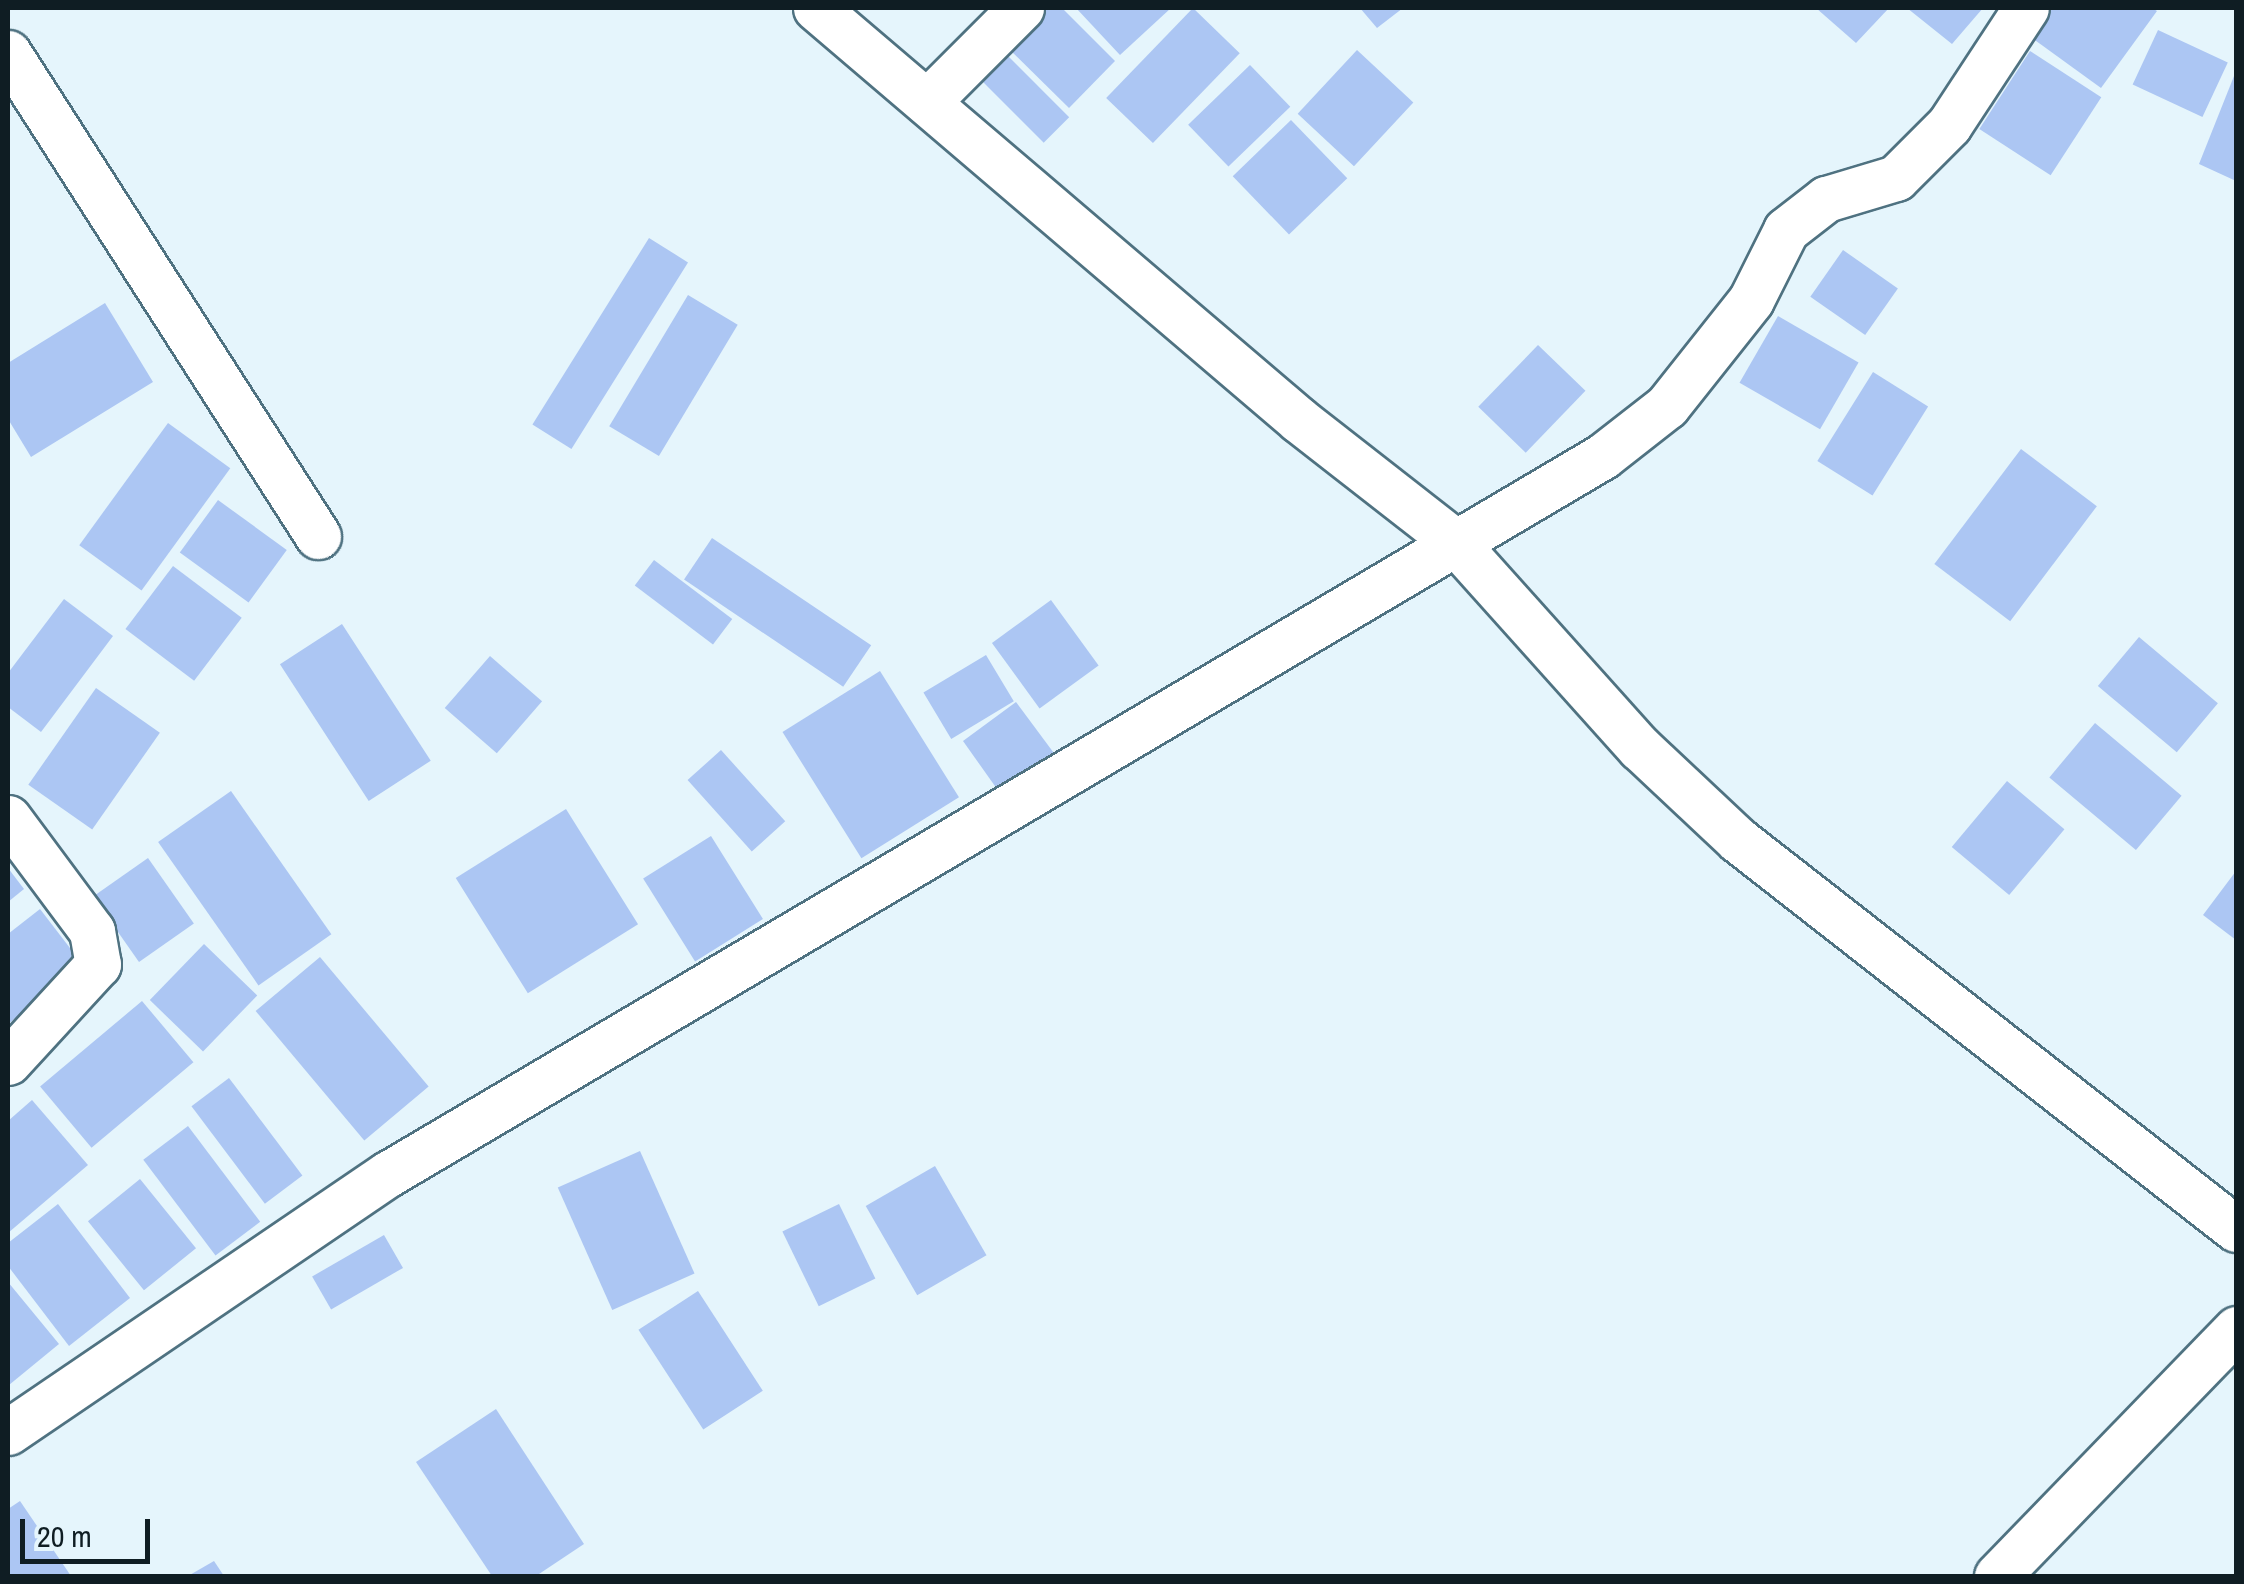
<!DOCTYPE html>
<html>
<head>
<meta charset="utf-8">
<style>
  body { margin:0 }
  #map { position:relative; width:2244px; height:1584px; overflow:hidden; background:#e5f5fc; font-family:"Archivo Narrow",sans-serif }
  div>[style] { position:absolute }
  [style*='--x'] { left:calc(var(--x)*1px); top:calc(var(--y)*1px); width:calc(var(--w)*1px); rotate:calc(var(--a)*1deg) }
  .building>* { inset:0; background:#acc6f3; transform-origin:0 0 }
  .roads { filter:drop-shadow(2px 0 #4f7281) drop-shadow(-2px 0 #4f7281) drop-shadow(0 2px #4f7281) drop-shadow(0 -2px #4f7281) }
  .minor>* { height:45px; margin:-22.5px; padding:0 22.5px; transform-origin:22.5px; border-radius:22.5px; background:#fff }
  span { translate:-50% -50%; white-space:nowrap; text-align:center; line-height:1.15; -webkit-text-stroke:10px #e5f5fc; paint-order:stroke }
  .frame { position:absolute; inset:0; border:10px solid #0f1d23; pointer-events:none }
  .scale { position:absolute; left:20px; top:1519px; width:130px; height:45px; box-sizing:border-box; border:5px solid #0f1d23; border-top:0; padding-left:12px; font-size:30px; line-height:35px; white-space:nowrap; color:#0f1d23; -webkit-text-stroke:8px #e5f5fc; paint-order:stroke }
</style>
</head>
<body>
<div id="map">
  <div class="building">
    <i style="clip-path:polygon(1045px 8px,1062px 8px,1115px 61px,1069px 108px,1007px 47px)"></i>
    <i style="clip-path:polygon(1076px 8px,1171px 8px,1120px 55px)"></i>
    <i style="left:1193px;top:8px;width:65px;height:125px;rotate:44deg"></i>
    <i style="clip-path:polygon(1360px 8px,1403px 8px,1377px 28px)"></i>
    <i style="clip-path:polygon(1816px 8px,1889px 8px,1856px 43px)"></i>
    <i style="clip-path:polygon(1907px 8px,1983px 8px,1952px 44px)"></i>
    <i style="clip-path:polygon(2048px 8px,2152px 8px,2157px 11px,2101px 88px,2028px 35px)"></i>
    <i style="left:2158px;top:30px;width:77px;height:60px;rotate:25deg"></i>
    <i style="left:1002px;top:50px;width:95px;height:36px;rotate:45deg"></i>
    <i style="left:1357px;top:50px;width:77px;height:87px;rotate:43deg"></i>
    <i style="left:2030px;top:51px;width:85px;height:93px;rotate:33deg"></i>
    <i style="left:1250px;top:65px;width:58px;height:86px;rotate:46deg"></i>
    <i style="clip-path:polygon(2236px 71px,2236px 181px,2199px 164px)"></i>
    <i style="left:1291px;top:120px;width:81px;height:81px;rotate:46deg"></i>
    <i style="left:649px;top:238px;width:46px;height:220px;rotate:32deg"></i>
    <i style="left:1843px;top:250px;width:67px;height:57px;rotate:35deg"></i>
    <i style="left:688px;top:295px;width:58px;height:153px;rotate:31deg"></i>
    <i style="clip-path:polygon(105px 303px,153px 382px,31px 457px,8px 419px,8px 363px)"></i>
    <i style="left:1778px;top:316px;width:93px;height:77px;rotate:30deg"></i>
    <i style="left:1538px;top:345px;width:66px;height:86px;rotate:44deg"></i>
    <i style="left:1873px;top:372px;width:65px;height:105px;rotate:32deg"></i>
    <i style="left:168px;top:423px;width:77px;height:151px;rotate:36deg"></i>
    <i style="left:2021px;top:449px;width:95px;height:144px;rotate:37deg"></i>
    <i style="left:218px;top:500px;width:85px;height:65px;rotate:36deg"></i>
    <i style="left:712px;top:538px;width:192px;height:50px;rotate:34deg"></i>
    <i style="left:654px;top:560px;width:98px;height:32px;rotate:37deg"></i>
    <i style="left:173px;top:566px;width:86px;height:79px;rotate:37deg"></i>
    <i style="clip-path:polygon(64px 599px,113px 636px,41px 732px,8px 707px,8px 673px)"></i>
    <i style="left:1051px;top:600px;width:81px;height:73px;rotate:54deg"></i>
    <i style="left:342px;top:624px;width:163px;height:74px;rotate:57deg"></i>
    <i style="left:2139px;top:637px;width:103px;height:64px;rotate:40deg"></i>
    <i style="left:986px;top:655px;width:54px;height:73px;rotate:59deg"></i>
    <i style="left:490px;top:656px;width:69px;height:69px;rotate:41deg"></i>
    <i style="left:880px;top:671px;width:149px;height:115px;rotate:58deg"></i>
    <i style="left:96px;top:688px;width:78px;height:118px;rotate:35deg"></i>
    <i style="clip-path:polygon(1016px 702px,1062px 764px,1002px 796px,963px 741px)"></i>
    <i style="left:2095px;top:723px;width:113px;height:71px;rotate:40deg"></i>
    <i style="left:721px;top:750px;width:96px;height:45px;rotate:48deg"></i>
    <i style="left:2007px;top:781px;width:75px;height:86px;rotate:40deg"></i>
    <i style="left:231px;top:791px;width:175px;height:89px;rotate:55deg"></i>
    <i style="left:566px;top:809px;width:136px;height:130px;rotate:58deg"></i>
    <i style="left:711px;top:836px;width:98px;height:80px;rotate:58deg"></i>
    <i style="left:148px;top:858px;width:80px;height:67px;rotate:55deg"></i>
    <i style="clip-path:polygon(8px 868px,24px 889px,8px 902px)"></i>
    <i style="clip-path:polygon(2236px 871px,2236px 940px,2203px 915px)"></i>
    <i style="clip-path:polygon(40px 909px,83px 965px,8px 1024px,8px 934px)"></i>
    <i style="left:204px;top:944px;width:74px;height:78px;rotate:44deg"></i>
    <i style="left:320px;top:957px;width:169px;height:84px;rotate:50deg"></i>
    <i style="left:142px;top:1001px;width:80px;height:133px;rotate:50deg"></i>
    <i style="left:229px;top:1078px;width:122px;height:47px;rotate:53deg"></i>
    <i style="clip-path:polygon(32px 1100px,88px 1165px,8px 1233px,8px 1121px)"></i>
    <i style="left:188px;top:1126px;width:120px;height:56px;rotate:53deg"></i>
    <i style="left:640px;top:1151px;width:134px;height:90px;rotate:66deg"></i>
    <i style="left:935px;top:1166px;width:103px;height:80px;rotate:60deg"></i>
    <i style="left:140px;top:1179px;width:89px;height:67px;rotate:51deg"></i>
    <i style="clip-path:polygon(58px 1204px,130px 1298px,69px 1346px,8px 1266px,8px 1243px)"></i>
    <i style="left:839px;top:1204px;width:83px;height:63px;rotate:64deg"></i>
    <i style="left:384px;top:1235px;width:38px;height:83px;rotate:60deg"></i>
    <i style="clip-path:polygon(8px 1282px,59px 1344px,9px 1385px,8px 1383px)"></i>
    <i style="left:698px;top:1291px;width:119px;height:71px;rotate:57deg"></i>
    <i style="clip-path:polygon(496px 1409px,584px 1544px,536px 1576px,492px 1576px,416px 1462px)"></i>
    <i style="clip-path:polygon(20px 1501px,71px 1576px,8px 1576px,8px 1509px)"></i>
    <i style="clip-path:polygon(214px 1561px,224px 1576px,188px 1576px)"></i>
  </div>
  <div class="roads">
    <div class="minor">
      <i style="--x:816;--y:8;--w:635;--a:40.46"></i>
      <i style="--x:1299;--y:420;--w:197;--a:38"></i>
      <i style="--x:1454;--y:541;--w:278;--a:48.1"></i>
      <i style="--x:1640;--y:748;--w:134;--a:43.2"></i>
      <i style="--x:1738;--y:840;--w:632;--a:37.99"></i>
      <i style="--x:8;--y:53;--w:574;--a:57.31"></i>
      <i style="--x:927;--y:102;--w:133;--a:-45"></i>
      <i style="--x:8;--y:818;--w:141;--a:53.4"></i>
      <i style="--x:92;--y:931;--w:34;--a:80"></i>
      <i style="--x:98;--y:964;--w:133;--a:132.6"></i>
      <i style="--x:8;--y:1432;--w:459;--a:-34.2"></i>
      <i style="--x:388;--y:1174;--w:1411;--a:-30.58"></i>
      <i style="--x:1603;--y:456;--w:81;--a:-38"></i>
      <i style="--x:1667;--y:406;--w:135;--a:-51.6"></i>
      <i style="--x:1751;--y:300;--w:78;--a:-63.4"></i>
      <i style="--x:1786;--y:230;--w:51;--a:-37.8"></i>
      <i style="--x:1826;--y:199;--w:73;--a:-16.7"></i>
      <i style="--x:1896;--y:178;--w:75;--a:-45"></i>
      <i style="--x:1949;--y:125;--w:140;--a:-56.7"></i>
      <i style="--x:1997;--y:1576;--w:344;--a:-45.9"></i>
    </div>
  </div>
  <div class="frame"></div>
  <div class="scale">20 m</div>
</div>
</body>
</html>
